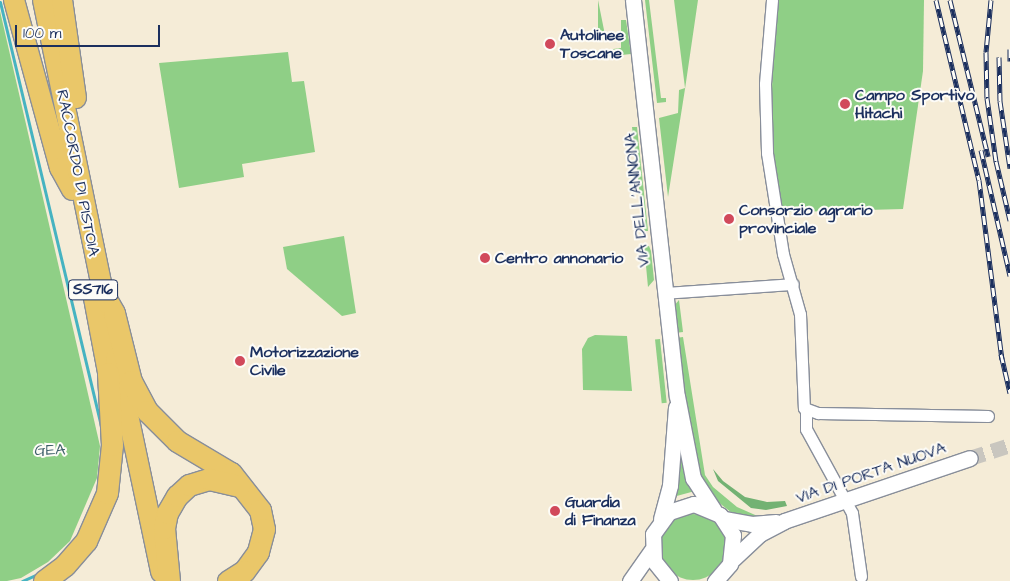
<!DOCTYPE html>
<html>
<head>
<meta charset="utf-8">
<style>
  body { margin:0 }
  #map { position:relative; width:1010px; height:581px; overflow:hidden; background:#f5ecd7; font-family:"Architects Daughter",sans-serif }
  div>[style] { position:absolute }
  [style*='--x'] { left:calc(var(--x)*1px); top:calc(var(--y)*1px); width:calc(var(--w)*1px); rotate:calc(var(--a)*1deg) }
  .green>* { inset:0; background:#8fcf86; transform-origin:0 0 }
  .round { border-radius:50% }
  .forest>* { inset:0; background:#73b273 }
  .stream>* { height:3px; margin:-1.5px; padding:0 1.5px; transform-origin:1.5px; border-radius:1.5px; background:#46b3c1 }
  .tertiary-tunnel>* { height:15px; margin-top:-7.5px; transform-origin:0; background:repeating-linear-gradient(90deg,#c9c6bf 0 15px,transparent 0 23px) }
  .roads { filter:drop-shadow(1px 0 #888e9a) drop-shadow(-1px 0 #888e9a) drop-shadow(0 1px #888e9a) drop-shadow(0 -1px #888e9a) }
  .minor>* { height:11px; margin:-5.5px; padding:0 5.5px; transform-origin:5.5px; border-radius:5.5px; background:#fff }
  .tertiary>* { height:15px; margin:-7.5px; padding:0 7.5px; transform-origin:7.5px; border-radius:7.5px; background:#fff }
  .trunk>* { height:20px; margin:-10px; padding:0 10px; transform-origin:10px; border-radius:10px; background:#eac769 }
  .motorway>* { height:21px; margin:-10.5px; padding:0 10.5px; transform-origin:10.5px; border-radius:10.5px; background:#eac769 }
  .rail>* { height:5px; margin-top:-2.5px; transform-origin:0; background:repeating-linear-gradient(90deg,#fdfcf7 0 9px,#1b2f5e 0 18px); box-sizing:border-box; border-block:1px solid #1b2f5e }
  .dots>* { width:14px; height:14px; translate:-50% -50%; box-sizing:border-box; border:2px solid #fdfcf7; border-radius:50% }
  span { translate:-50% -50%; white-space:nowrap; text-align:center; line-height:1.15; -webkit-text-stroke:4px #fdfcf7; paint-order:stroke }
  .shield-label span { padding:1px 4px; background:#fdfcf7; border:1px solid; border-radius:4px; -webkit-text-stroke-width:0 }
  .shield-label { font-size:15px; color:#1b2f5e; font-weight:700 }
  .poi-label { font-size:16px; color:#1b2f5e; font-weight:700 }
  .left { translate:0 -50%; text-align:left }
  .street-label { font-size:16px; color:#1b2f5e }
  .park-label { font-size:16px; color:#3e5f6a }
  .scale { position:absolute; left:15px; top:25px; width:145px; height:22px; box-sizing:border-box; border:2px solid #1b2f5e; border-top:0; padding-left:6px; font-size:15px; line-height:18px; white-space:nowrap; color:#1b2f5e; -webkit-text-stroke:4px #fdfcf7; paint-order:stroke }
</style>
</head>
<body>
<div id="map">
  <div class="green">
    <i style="clip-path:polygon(598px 0,605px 35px,611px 35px,609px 39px,593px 40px,592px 36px,598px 35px)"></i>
    <i style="clip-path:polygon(645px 0,649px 0,661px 98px,666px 98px,666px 102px,657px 103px)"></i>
    <i style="clip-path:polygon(674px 0,698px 0,685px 89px,668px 197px,659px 118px,678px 113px,679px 90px,685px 88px)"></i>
    <i style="clip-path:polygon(776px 0,924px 0,923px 71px,903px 209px,793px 212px,785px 211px,780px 205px,773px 155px,771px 110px)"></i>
    <i style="clip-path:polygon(0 11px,100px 446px,97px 478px,70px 541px,48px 562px,21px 578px,7px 581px,0 581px)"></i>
    <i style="clip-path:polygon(621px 20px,626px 20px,631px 54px,583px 59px,583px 53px,621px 48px)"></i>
    <i style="clip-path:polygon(288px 52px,292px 82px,304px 81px,315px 152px,242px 164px,244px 177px,179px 188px,159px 63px)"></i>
    <i style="clip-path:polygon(632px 127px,637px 127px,648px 231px,644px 231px)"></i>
    <i style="clip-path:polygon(344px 236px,356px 313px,342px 316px,287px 269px,283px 247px)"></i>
    <i style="clip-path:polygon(644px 245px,649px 246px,651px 251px,654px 280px,648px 287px)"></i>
    <i style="clip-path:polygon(679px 300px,683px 332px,675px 333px,673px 307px)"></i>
    <i style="clip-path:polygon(595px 335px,627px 336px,632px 391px,583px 390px,582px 349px,588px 338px)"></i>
    <i style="clip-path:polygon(683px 337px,705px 475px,713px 487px,737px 507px,762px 518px,732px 513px,708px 494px,695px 470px,676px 338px)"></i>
    <i style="left:660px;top:339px;width:64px;height:5px;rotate:84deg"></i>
    <i style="clip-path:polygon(677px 440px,695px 491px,673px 497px)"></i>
    <i class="round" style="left:660px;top:514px;width:66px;height:66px"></i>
  </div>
  <div class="forest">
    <i style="clip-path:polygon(713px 469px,723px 481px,745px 497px,767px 502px,785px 501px,787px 506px,766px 510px,751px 508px,718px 481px)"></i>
  </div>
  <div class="stream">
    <i style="--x:0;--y:2;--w:436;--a:76.6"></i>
    <i style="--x:22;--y:581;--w:20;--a:-24"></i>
  </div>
  <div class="tertiary-tunnel">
    <i style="--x:970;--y:458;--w:42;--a:-18"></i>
  </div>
  <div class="roads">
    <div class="minor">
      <i style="--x:772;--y:0;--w:84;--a:94.8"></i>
      <i style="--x:765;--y:84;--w:69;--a:88.3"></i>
      <i style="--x:767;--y:153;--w:102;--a:81"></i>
      <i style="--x:783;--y:254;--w:62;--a:74.2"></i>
      <i style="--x:800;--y:314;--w:94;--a:87.6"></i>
      <i style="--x:804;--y:408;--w:15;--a:20"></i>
      <i style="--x:818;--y:413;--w:170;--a:1"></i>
      <i style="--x:664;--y:293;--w:129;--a:-4"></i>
      <i style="--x:806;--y:411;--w:18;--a:90"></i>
      <i style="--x:806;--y:429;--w:96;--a:61.3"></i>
      <i style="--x:852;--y:513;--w:64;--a:81.9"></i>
    </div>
    <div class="tertiary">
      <i style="--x:633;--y:0;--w:398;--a:83.7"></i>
      <i style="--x:677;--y:396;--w:84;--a:79"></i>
      <i style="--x:693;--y:478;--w:38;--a:57"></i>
      <i style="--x:661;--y:519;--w:35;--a:-75"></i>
      <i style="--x:670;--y:485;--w:78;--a:-85.6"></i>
      <i style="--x:724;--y:519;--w:28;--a:10"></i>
      <i style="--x:752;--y:524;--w:24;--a:-5"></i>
      <i style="--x:732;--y:560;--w:38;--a:-43"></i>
      <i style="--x:760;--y:534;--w:27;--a:-28"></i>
      <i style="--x:784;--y:521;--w:196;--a:-18.7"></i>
      <i style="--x:630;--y:581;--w:37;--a:-55"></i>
      <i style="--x:670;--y:581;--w:26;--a:-129"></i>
      <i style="--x:654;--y:561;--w:27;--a:-92"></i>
      <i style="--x:653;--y:534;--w:27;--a:-54"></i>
      <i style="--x:669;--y:512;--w:26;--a:-18"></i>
      <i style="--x:694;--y:504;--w:28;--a:23"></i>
      <i style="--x:720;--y:515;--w:24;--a:57"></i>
      <i style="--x:733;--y:535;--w:29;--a:96"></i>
      <i style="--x:730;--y:564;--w:23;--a:131"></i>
    </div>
    <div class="trunk">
      <i style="--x:14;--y:0;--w:174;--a:74.7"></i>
      <i style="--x:60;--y:168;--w:25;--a:61"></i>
      <i style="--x:43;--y:0;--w:314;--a:78.4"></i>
      <i style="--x:62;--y:0;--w:99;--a:81.9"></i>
      <i style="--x:93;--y:293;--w:86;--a:79.3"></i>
      <i style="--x:116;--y:358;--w:219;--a:78.1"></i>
    </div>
    <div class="motorway">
      <i style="--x:102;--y:292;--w:24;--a:60"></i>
      <i style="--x:114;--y:313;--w:70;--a:76"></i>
      <i style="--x:131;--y:381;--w:34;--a:62"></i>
      <i style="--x:147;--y:411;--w:42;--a:45"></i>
      <i style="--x:177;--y:441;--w:63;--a:30.7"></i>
      <i style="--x:231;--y:473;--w:47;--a:51.9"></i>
      <i style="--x:260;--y:510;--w:19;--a:78"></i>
      <i style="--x:264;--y:529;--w:24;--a:105"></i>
      <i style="--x:258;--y:552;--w:24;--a:126"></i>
      <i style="--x:244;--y:571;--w:19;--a:148"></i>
      <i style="--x:44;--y:581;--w:26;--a:-37"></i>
      <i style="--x:65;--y:565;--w:32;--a:-49"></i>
      <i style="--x:86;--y:541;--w:52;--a:-66.4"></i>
      <i style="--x:107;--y:493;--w:48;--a:-84.1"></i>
      <i style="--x:112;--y:445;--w:72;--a:-93.2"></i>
      <i style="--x:169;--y:581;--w:53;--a:-95.4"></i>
      <i style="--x:164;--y:528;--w:15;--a:-79"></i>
      <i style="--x:167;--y:513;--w:20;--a:-60"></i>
      <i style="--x:177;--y:496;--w:16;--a:-43"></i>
      <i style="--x:189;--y:485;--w:21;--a:-17"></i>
      <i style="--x:209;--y:479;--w:31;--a:13"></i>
    </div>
  </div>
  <div class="rail">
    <i style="--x:936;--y:0;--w:185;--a:76.6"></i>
    <i style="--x:979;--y:180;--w:181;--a:82.7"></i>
    <i style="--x:950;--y:0;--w:161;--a:76.3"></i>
    <i style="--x:991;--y:0;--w:52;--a:95.5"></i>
    <i style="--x:986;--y:52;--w:46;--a:88.8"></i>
    <i style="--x:987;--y:98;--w:64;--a:81.9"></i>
    <i style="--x:996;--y:161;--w:61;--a:76.7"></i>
    <i style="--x:1010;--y:49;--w:12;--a:90"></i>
    <i style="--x:999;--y:57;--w:44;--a:88.7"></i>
    <i style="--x:1000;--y:101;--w:68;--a:81.5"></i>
    <i style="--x:981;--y:150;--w:129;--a:77"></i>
    <i style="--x:1001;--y:354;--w:40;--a:77"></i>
  </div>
  <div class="dots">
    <i style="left:550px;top:44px;background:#d1495b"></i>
    <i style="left:845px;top:104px;background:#d1495b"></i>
    <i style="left:729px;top:219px;background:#d1495b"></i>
    <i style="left:485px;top:258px;background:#d1495b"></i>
    <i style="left:240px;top:361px;background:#d1495b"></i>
    <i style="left:555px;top:511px;background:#d1495b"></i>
  </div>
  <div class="shield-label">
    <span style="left:93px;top:290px">SS716</span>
  </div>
  <div class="poi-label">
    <span class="left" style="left:560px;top:44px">Autolinee<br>Toscane</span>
    <span class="left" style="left:855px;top:104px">Campo Sportivo<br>Hitachi</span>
    <span class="left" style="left:739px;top:219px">Consorzio agrario<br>provinciale</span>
    <span class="left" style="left:495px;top:258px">Centro annonario</span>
    <span class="left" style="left:250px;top:361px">Motorizzazione<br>Civile</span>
    <span class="left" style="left:565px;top:511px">Guardia<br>di Finanza</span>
  </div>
  <div class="street-label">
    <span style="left:78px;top:173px;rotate:79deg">RACCORDO DI PISTOIA</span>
    <span style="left:637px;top:200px;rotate:-96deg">VIA DELL'ANNONA</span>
    <span style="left:871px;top:473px;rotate:-19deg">VIA DI PORTA NUOVA</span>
  </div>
  <div class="park-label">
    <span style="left:50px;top:450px">GEA</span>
  </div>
  <div class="scale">100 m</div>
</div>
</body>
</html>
